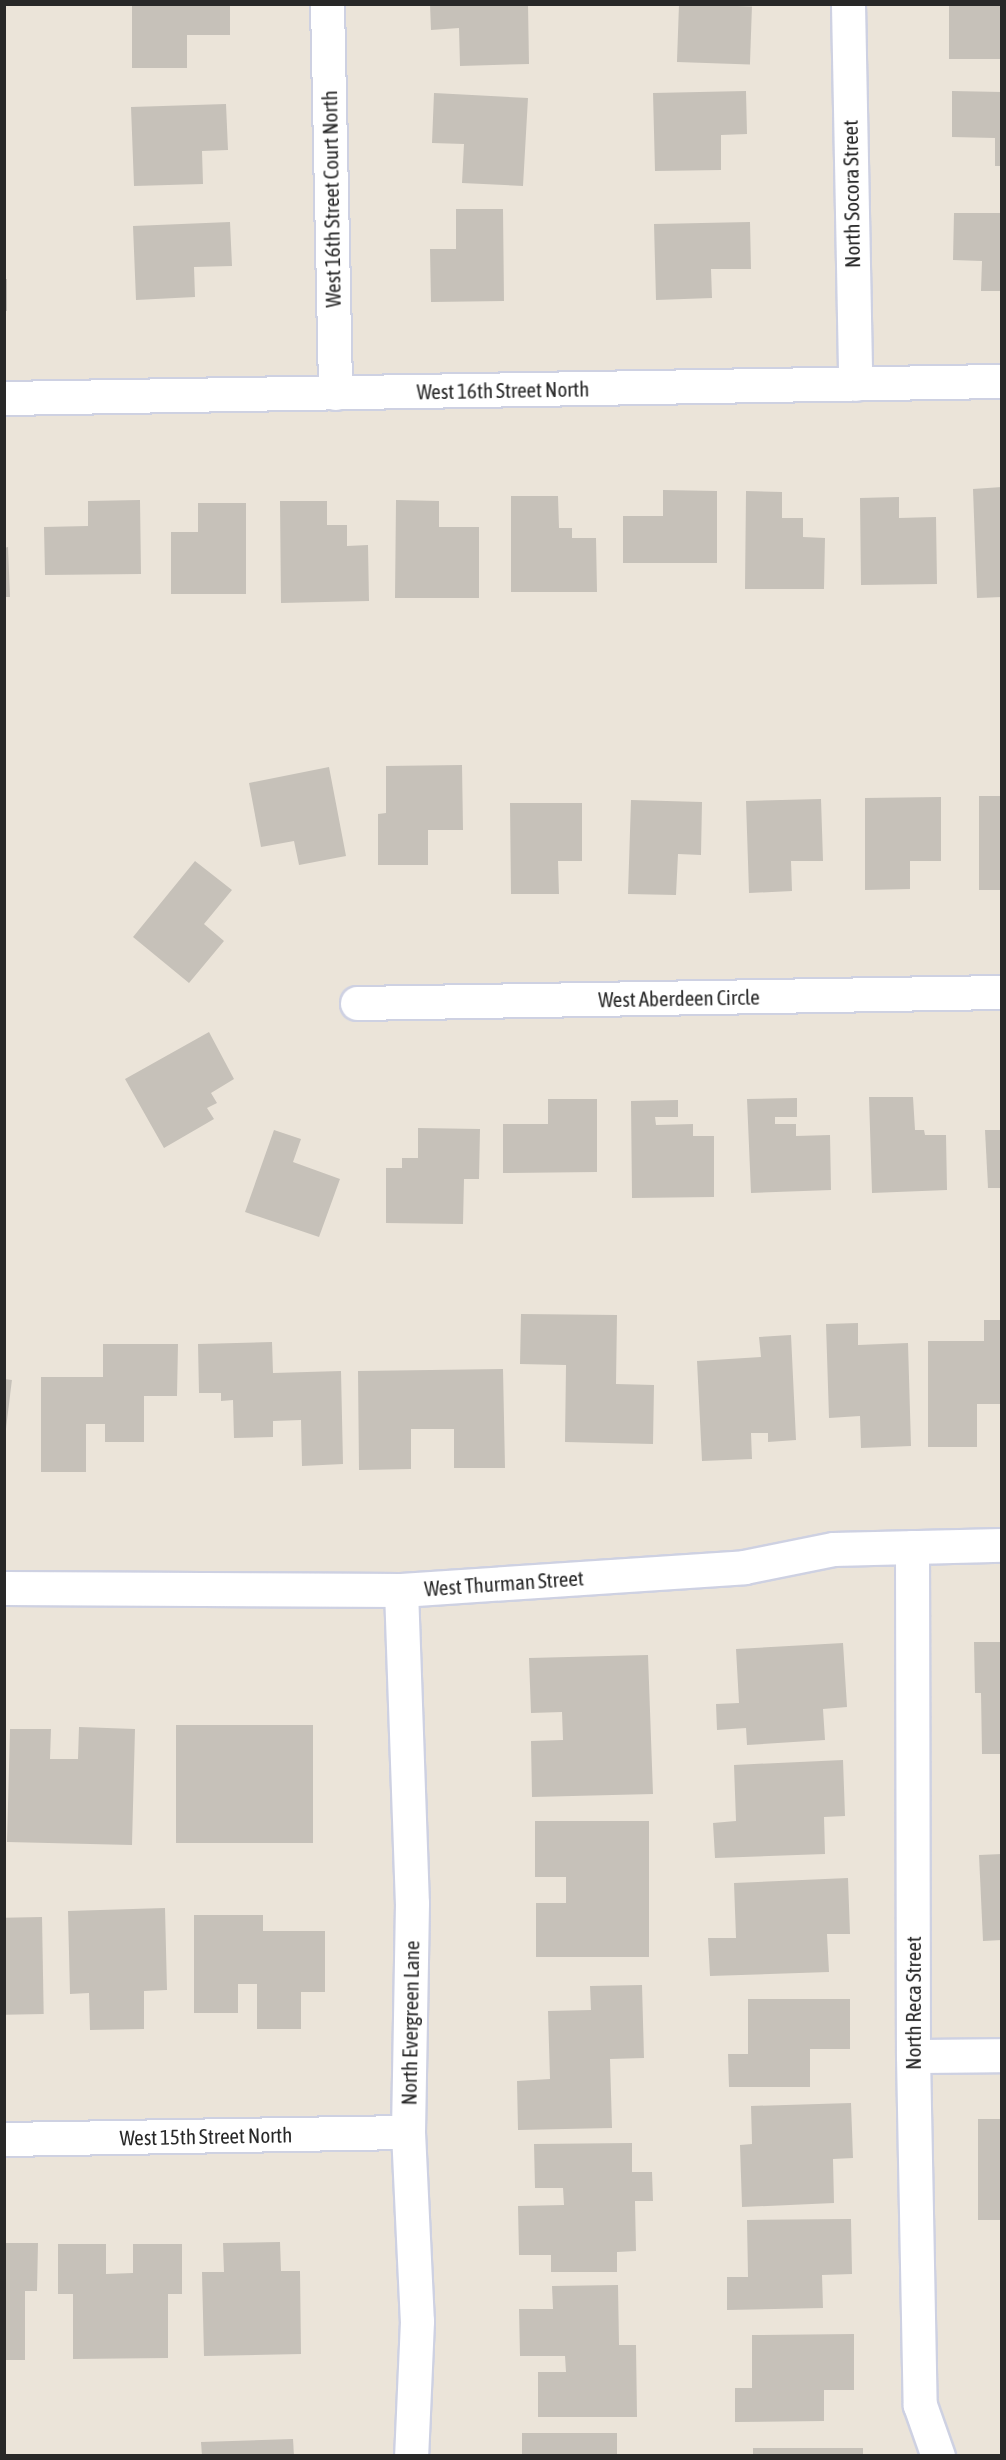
<!DOCTYPE html>
<html>
<head>
<meta charset="utf-8">
<style>
  body { margin:0 }
  #map { position:relative; width:1006px; height:2460px; overflow:hidden; background:#ebe4d9; font-family:"Asap Condensed",sans-serif }
  div>[style] { position:absolute }
  [style*='--x'] { left:calc(var(--x)*1px); top:calc(var(--y)*1px); width:calc(var(--w)*1px); rotate:calc(var(--a)*1deg) }
  .building>* { inset:0; background:#c6c1b9; transform-origin:0 0 }
  .roads { filter:drop-shadow(2px 0 #ced1e2) drop-shadow(-2px 0 #ced1e2) drop-shadow(0 2px #ced1e2) drop-shadow(0 -2px #ced1e2) }
  .minor>* { height:33px; margin:-16.5px; padding:0 16.5px; transform-origin:16.5px; border-radius:16.5px; background:#fff }
  span { translate:-50% -50%; white-space:nowrap; text-align:center; line-height:1.15; -webkit-text-stroke:4.5px #fff; paint-order:stroke }
  .street-label { font-size:21px; color:#282828 }
  .frame { position:absolute; inset:0; border:6px solid #282828; pointer-events:none }
</style>
</head>
<body>
<div id="map">
  <div class="building">
    <i style="clip-path:polygon(132px 4px,230px 4px,230px 35px,187px 35px,187px 68px,132px 68px)"></i>
    <i style="clip-path:polygon(430px 4px,528px 4px,529px 64px,460px 66px,459px 28px,431px 30px)"></i>
    <i style="left:679px;top:4px;width:73px;height:58px;rotate:2deg"></i>
    <i style="left:949px;top:4px;width:53px;height:55px"></i>
    <i style="clip-path:polygon(746px 91px,747px 134px,721px 135px,721px 170px,655px 171px,653px 93px)"></i>
    <i style="clip-path:polygon(952px 91px,1002px 92px,1002px 166px,995px 166px,995px 138px,952px 137px)"></i>
    <i style="clip-path:polygon(434px 93px,528px 98px,523px 186px,462px 183px,464px 144px,432px 143px)"></i>
    <i style="clip-path:polygon(226px 104px,228px 150px,202px 151px,203px 184px,134px 186px,131px 107px)"></i>
    <i style="clip-path:polygon(456px 209px,503px 209px,504px 301px,431px 302px,430px 249px,456px 249px)"></i>
    <i style="clip-path:polygon(954px 213px,1002px 213px,1002px 291px,981px 291px,982px 261px,953px 260px)"></i>
    <i style="clip-path:polygon(230px 222px,232px 266px,194px 267px,195px 297px,136px 300px,133px 226px)"></i>
    <i style="clip-path:polygon(750px 222px,751px 269px,711px 269px,712px 298px,656px 300px,654px 224px)"></i>
    <i style="left:4px;top:279px;width:3px;height:32px"></i>
    <i style="clip-path:polygon(1002px 487px,1002px 597px,977px 598px,973px 489px)"></i>
    <i style="clip-path:polygon(663px 490px,717px 491px,717px 563px,623px 563px,623px 516px,663px 516px)"></i>
    <i style="clip-path:polygon(746px 491px,782px 492px,782px 518px,803px 518px,803px 537px,825px 538px,824px 589px,745px 589px)"></i>
    <i style="clip-path:polygon(511px 496px,558px 496px,559px 528px,572px 528px,572px 538px,596px 538px,597px 592px,511px 592px)"></i>
    <i style="clip-path:polygon(899px 497px,899px 518px,936px 517px,937px 584px,861px 585px,860px 498px)"></i>
    <i style="clip-path:polygon(140px 500px,141px 574px,45px 575px,44px 527px,88px 526px,88px 501px)"></i>
    <i style="clip-path:polygon(396px 500px,439px 501px,439px 527px,479px 527px,479px 598px,395px 598px)"></i>
    <i style="clip-path:polygon(280px 501px,327px 501px,327px 525px,347px 525px,347px 546px,368px 545px,369px 601px,281px 603px)"></i>
    <i style="clip-path:polygon(198px 503px,246px 503px,246px 594px,171px 594px,171px 532px,198px 532px)"></i>
    <i style="clip-path:polygon(8px 547px,10px 597px,4px 597px,4px 548px)"></i>
    <i style="clip-path:polygon(462px 765px,463px 830px,428px 830px,428px 865px,378px 865px,378px 814px,386px 813px,386px 766px)"></i>
    <i style="clip-path:polygon(329px 767px,346px 856px,299px 865px,294px 841px,261px 847px,249px 783px)"></i>
    <i style="left:979px;top:796px;width:23px;height:94px"></i>
    <i style="clip-path:polygon(941px 797px,941px 861px,910px 861px,910px 889px,865px 890px,865px 798px)"></i>
    <i style="clip-path:polygon(821px 799px,823px 861px,791px 861px,792px 891px,749px 893px,746px 801px)"></i>
    <i style="clip-path:polygon(631px 800px,702px 802px,701px 855px,678px 854px,676px 895px,628px 894px)"></i>
    <i style="clip-path:polygon(510px 803px,582px 803px,582px 861px,558px 861px,559px 894px,511px 894px)"></i>
    <i style="clip-path:polygon(195px 861px,232px 890px,204px 924px,224px 941px,189px 983px,133px 937px)"></i>
    <i style="clip-path:polygon(209px 1032px,234px 1079px,211px 1093px,217px 1103px,207px 1108px,214px 1119px,164px 1148px,125px 1079px)"></i>
    <i style="clip-path:polygon(869px 1097px,913px 1097px,915px 1130px,924px 1130px,925px 1135px,946px 1135px,947px 1190px,872px 1193px)"></i>
    <i style="clip-path:polygon(797px 1098px,797px 1117px,775px 1117px,775px 1124px,796px 1124px,796px 1136px,830px 1135px,831px 1190px,751px 1193px,747px 1099px)"></i>
    <i style="clip-path:polygon(548px 1099px,597px 1099px,597px 1172px,503px 1173px,503px 1124px,548px 1124px)"></i>
    <i style="clip-path:polygon(678px 1100px,678px 1117px,655px 1117px,656px 1125px,693px 1124px,693px 1136px,714px 1136px,714px 1197px,632px 1198px,631px 1101px)"></i>
    <i style="clip-path:polygon(418px 1128px,480px 1129px,479px 1179px,464px 1179px,463px 1224px,386px 1223px,386px 1168px,402px 1168px,402px 1158px,418px 1158px)"></i>
    <i style="clip-path:polygon(274px 1130px,301px 1139px,293px 1162px,340px 1179px,319px 1237px,245px 1212px)"></i>
    <i style="clip-path:polygon(985px 1130px,1002px 1130px,1002px 1188px,988px 1188px)"></i>
    <i style="clip-path:polygon(521px 1314px,617px 1315px,616px 1384px,654px 1385px,653px 1444px,565px 1442px,566px 1365px,520px 1364px)"></i>
    <i style="clip-path:polygon(984px 1320px,1002px 1320px,1002px 1404px,977px 1404px,977px 1447px,928px 1447px,928px 1341px,984px 1341px)"></i>
    <i style="clip-path:polygon(858px 1323px,858px 1345px,908px 1343px,911px 1446px,861px 1448px,860px 1416px,829px 1418px,826px 1324px)"></i>
    <i style="clip-path:polygon(791px 1335px,796px 1440px,768px 1442px,768px 1433px,751px 1433px,752px 1459px,702px 1461px,697px 1361px,761px 1357px,759px 1337px)"></i>
    <i style="clip-path:polygon(272px 1342px,273px 1373px,341px 1371px,343px 1464px,302px 1466px,301px 1420px,273px 1421px,273px 1437px,234px 1438px,233px 1400px,221px 1401px,221px 1393px,199px 1393px,198px 1344px)"></i>
    <i style="clip-path:polygon(103px 1344px,178px 1344px,177px 1396px,144px 1396px,144px 1442px,105px 1442px,105px 1424px,86px 1424px,86px 1472px,41px 1472px,41px 1377px,103px 1377px)"></i>
    <i style="clip-path:polygon(503px 1369px,505px 1468px,454px 1468px,454px 1429px,411px 1429px,411px 1469px,359px 1470px,358px 1371px)"></i>
    <i style="left:4px;top:1379px;width:8px;height:87px;rotate:7deg"></i>
    <i style="clip-path:polygon(974px 1642px,1002px 1642px,1002px 1754px,982px 1754px,981px 1693px,975px 1693px)"></i>
    <i style="clip-path:polygon(843px 1643px,847px 1707px,823px 1709px,825px 1740px,747px 1745px,746px 1728px,717px 1730px,716px 1704px,739px 1703px,736px 1649px)"></i>
    <i style="clip-path:polygon(648px 1655px,653px 1794px,532px 1797px,531px 1741px,563px 1740px,562px 1712px,531px 1713px,529px 1658px)"></i>
    <i style="left:313px;top:1725px;width:118px;height:137px;rotate:90deg"></i>
    <i style="clip-path:polygon(79px 1727px,135px 1729px,132px 1845px,7px 1842px,10px 1729px,51px 1729px,50px 1759px,78px 1759px)"></i>
    <i style="clip-path:polygon(843px 1760px,845px 1816px,824px 1817px,825px 1854px,715px 1858px,713px 1823px,736px 1821px,734px 1765px)"></i>
    <i style="clip-path:polygon(535px 1821px,649px 1821px,649px 1957px,536px 1957px,536px 1903px,566px 1903px,566px 1877px,535px 1877px)"></i>
    <i style="clip-path:polygon(1002px 1854px,1002px 1940px,983px 1941px,979px 1855px)"></i>
    <i style="clip-path:polygon(848px 1878px,850px 1934px,827px 1934px,829px 1972px,710px 1976px,708px 1938px,736px 1938px,734px 1883px)"></i>
    <i style="clip-path:polygon(165px 1908px,167px 1990px,144px 1991px,144px 2029px,90px 2030px,89px 1993px,70px 1994px,68px 1911px)"></i>
    <i style="clip-path:polygon(194px 1915px,263px 1915px,263px 1931px,325px 1931px,325px 1992px,301px 1992px,301px 2029px,257px 2029px,257px 1984px,238px 1984px,238px 2013px,194px 2013px)"></i>
    <i style="left:42px;top:1917px;width:97px;height:38px;rotate:89deg"></i>
    <i style="clip-path:polygon(642px 1985px,644px 2058px,610px 2059px,612px 2128px,518px 2130px,517px 2081px,550px 2079px,548px 2011px,591px 2010px,590px 1986px)"></i>
    <i style="clip-path:polygon(748px 1999px,850px 1999px,850px 2049px,810px 2049px,810px 2087px,729px 2087px,728px 2054px,748px 2054px)"></i>
    <i style="clip-path:polygon(851px 2103px,853px 2158px,833px 2159px,834px 2203px,742px 2207px,740px 2145px,752px 2144px,751px 2106px)"></i>
    <i style="left:978px;top:2119px;width:24px;height:101px"></i>
    <i style="clip-path:polygon(632px 2143px,632px 2172px,652px 2172px,653px 2201px,635px 2201px,636px 2251px,617px 2252px,617px 2272px,551px 2272px,551px 2255px,519px 2255px,518px 2206px,564px 2205px,563px 2188px,535px 2188px,534px 2144px)"></i>
    <i style="clip-path:polygon(851px 2219px,852px 2274px,822px 2275px,823px 2308px,727px 2310px,727px 2277px,748px 2277px,747px 2220px)"></i>
    <i style="clip-path:polygon(280px 2242px,281px 2271px,300px 2271px,301px 2354px,204px 2356px,202px 2272px,224px 2272px,223px 2243px)"></i>
    <i style="clip-path:polygon(4px 2243px,38px 2243px,37px 2291px,25px 2291px,25px 2360px,4px 2360px)"></i>
    <i style="clip-path:polygon(58px 2244px,106px 2244px,106px 2274px,133px 2273px,133px 2244px,182px 2244px,182px 2294px,168px 2294px,168px 2358px,73px 2359px,73px 2294px,58px 2294px)"></i>
    <i style="clip-path:polygon(618px 2285px,619px 2345px,636px 2345px,637px 2417px,538px 2417px,538px 2372px,566px 2372px,565px 2356px,520px 2356px,519px 2309px,553px 2309px,552px 2286px)"></i>
    <i style="clip-path:polygon(854px 2334px,854px 2390px,824px 2390px,824px 2421px,735px 2422px,735px 2388px,752px 2388px,752px 2335px)"></i>
    <i style="left:522px;top:2433px;width:95px;height:23px"></i>
    <i style="clip-path:polygon(293px 2439px,294px 2456px,202px 2456px,201px 2442px)"></i>
    <i style="left:863px;top:2448px;width:8px;height:110px;rotate:90deg"></i>
  </div>
  <div class="roads">
    <div class="minor">
      <i style="--x:327;--y:4;--w:389;--a:88.8"></i>
      <i style="--x:848;--y:4;--w:380;--a:88.9"></i>
      <i style="--x:4;--y:398;--w:998;--a:-0.98"></i>
      <i style="--x:357;--y:1003;--w:645;--a:-0.98"></i>
      <i style="--x:912;--y:1547;--w:509;--a:89.89"></i>
      <i style="--x:913;--y:2056;--w:349;--a:88.9"></i>
      <i style="--x:920;--y:2405;--w:54;--a:70.6"></i>
      <i style="--x:4;--y:1588;--w:397;--a:0.3"></i>
      <i style="--x:401;--y:1590;--w:344;--a:-3.8"></i>
      <i style="--x:744;--y:1567;--w:91;--a:-11.4"></i>
      <i style="--x:833;--y:1549;--w:169;--a:-1.4"></i>
      <i style="--x:401;--y:1590;--w:313;--a:88"></i>
      <i style="--x:412;--y:1903;--w:229;--a:91"></i>
      <i style="--x:408;--y:2132;--w:189;--a:87.3"></i>
      <i style="--x:417;--y:2321;--w:135;--a:92.5"></i>
      <i style="--x:913;--y:2056;--w:89;--a:-0.6"></i>
      <i style="--x:4;--y:2139;--w:404;--a:-1"></i>
    </div>
  </div>
  <div class="street-label">
    <span style="left:851px;top:194px;rotate:-91deg">North Socora Street</span>
    <span style="left:331px;top:199px;rotate:-91deg">West 16th Street Court North</span>
    <span style="left:503px;top:390px;rotate:-1deg">West 16th Street North</span>
    <span style="left:679px;top:998px;rotate:-1deg">West Aberdeen Circle</span>
    <span style="left:504px;top:1583px;rotate:-4deg">West Thurman Street</span>
    <span style="left:913px;top:2003px;rotate:-90deg">North Reca Street</span>
    <span style="left:410px;top:2023px;rotate:-89deg">North Evergreen Lane</span>
    <span style="left:206px;top:2136px;rotate:-1deg">West 15th Street North</span>
  </div>
  <div class="frame"></div>
</div>
</body>
</html>
